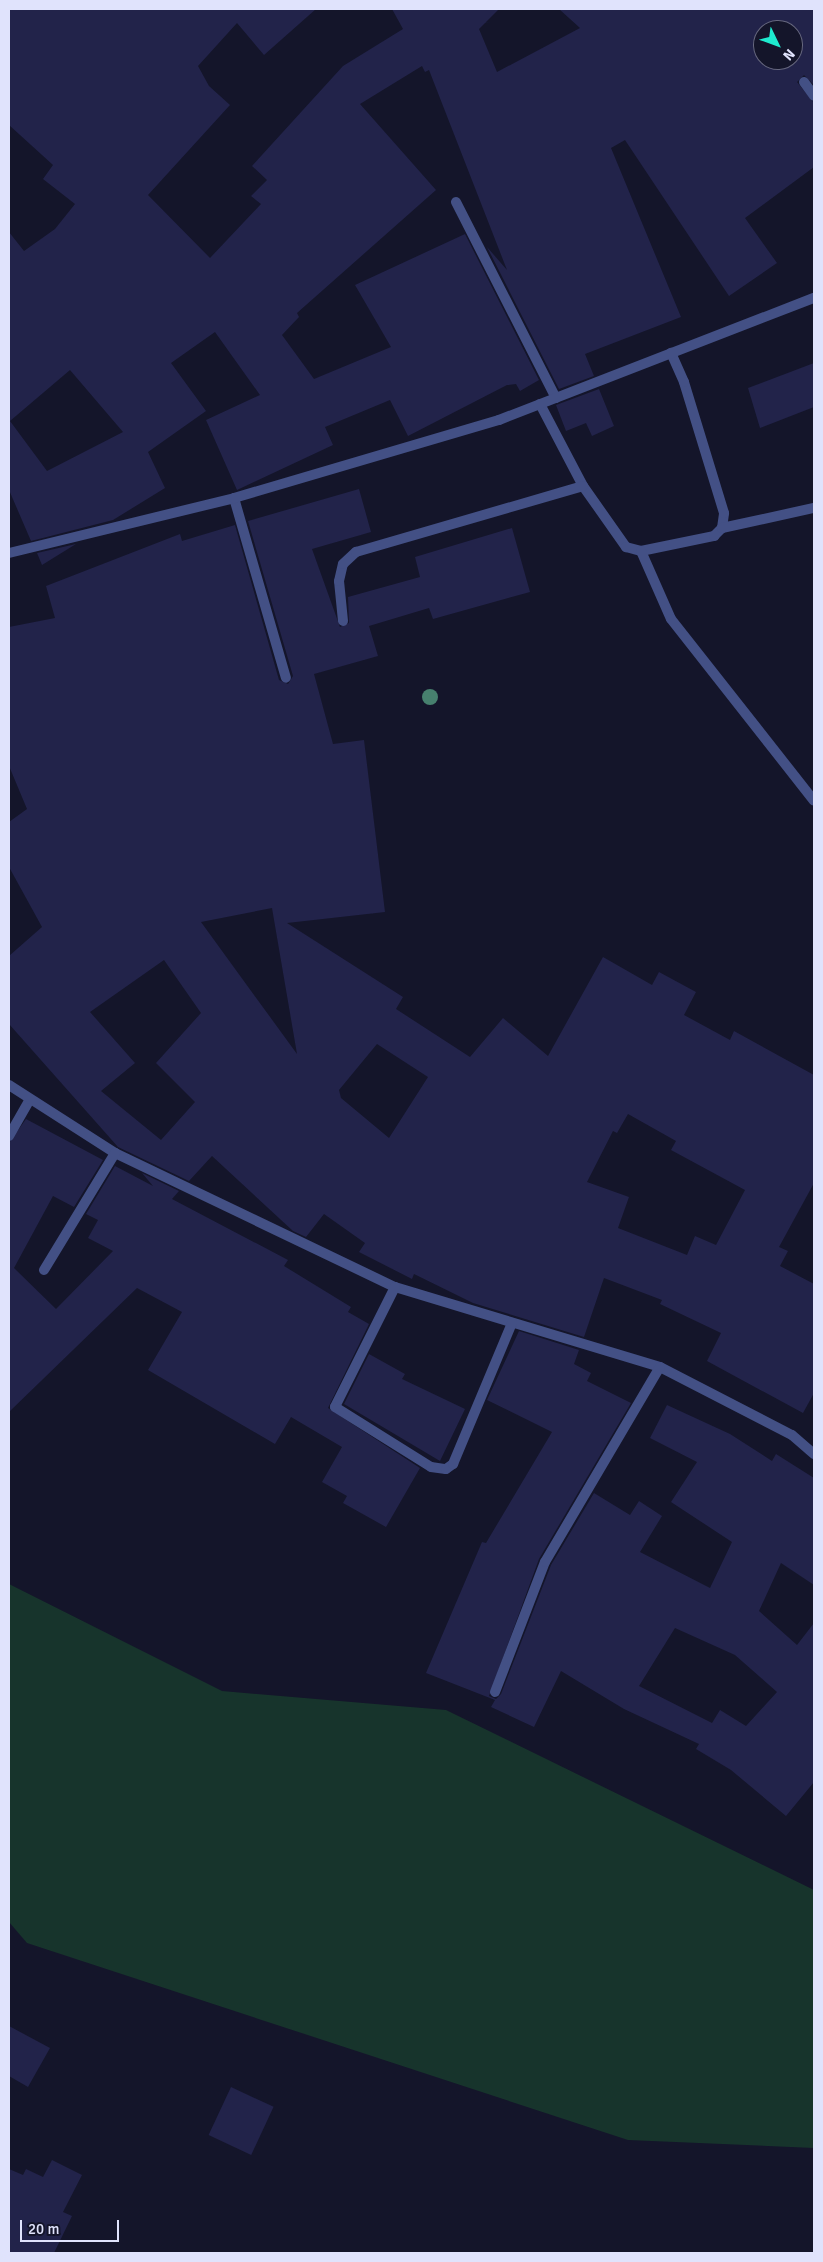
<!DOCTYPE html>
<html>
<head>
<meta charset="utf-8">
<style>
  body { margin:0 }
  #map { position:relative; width:823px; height:2262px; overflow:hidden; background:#14152a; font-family:Signika,sans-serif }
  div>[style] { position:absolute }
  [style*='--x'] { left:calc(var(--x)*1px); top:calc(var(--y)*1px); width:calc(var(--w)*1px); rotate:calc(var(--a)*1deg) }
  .green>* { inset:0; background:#17342c }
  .building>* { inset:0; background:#22234a; transform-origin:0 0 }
  .service>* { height:10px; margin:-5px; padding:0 5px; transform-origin:5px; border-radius:5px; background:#435085 }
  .minor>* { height:10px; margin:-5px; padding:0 5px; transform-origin:5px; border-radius:5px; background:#435085 }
  .trees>* { width:16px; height:16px; margin:-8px; border-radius:50%; background:#47806e }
  span { translate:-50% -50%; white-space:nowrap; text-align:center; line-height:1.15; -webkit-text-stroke:4px #14152a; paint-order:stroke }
  .frame { position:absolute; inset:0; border:10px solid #e0e3fc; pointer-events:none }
  .north { position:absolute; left:753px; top:20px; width:50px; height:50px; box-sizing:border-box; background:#14152a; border:1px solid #66677e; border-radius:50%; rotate:132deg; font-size:14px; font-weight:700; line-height:20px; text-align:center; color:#e0e3fc }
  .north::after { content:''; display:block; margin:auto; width:18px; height:22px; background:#1eeacf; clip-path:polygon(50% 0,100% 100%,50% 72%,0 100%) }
  .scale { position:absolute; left:20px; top:2220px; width:99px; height:22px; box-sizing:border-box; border:2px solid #e0e3fc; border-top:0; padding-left:6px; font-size:15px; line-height:18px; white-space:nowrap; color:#e0e3fc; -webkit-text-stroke:4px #14152a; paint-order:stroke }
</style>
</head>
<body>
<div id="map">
  <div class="green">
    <i style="clip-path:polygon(9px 1584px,222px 1691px,446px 1710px,814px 1890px,814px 2148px,628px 2140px,27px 1943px,9px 1922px)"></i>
  </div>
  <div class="building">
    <i style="clip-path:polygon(evenodd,9px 9px,316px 9px,264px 55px,237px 23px,198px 66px,209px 86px,230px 105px,148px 195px,210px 258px,261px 204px,251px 196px,267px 180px,252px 166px,343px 66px,403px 29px,392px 9px,499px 9px,479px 29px,497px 72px,580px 28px,559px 9px,814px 9px,814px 85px,804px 75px,797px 82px,814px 103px,814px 167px,745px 218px,777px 263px,729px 296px,625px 140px,611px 148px,681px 317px,585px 354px,594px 376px,559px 389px,487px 247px,507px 270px,429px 70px,425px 72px,422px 66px,360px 104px,436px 190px,297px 313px,299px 317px,282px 335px,314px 379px,391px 347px,355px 285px,465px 234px,539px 380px,520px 391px,516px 384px,507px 385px,408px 436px,390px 400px,325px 427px,333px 445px,237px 490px,206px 420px,260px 395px,215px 332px,171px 363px,206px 411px,148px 452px,165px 488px,113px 520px,31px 541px,9px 490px,9px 232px,24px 251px,55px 229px,75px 204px,43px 179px,53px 165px,9px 125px,9px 9px,763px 30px,793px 30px,793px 60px,763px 60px,763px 30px,9px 9px,70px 370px,123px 432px,47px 471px,10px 421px,70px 370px)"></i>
    <i style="clip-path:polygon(814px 363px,814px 407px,760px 428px,748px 388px)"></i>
    <i style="clip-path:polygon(599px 389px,614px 426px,592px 436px,586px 423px,566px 431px,556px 405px)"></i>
    <i style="clip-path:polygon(evenodd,359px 489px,371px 532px,312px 549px,340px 627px,349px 623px,348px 597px,420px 577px,415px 557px,512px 528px,530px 592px,433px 619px,429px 608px,369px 626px,378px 656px,314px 674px,333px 744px,364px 740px,385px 912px,287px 923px,403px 997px,396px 1009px,470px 1057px,503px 1018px,548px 1056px,603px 957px,652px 985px,659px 972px,696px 992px,684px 1015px,730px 1040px,734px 1031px,814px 1075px,814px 1183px,779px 1247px,788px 1251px,780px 1266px,814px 1284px,814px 1393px,803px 1413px,707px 1361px,721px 1333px,660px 1304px,662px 1300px,604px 1278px,584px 1337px,473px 1303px,414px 1274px,412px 1279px,359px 1252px,365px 1243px,324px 1214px,306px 1237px,293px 1231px,212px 1156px,189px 1181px,118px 1147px,9px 1024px,9px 956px,42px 927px,9px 867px,9px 822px,27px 809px,9px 766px,9px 627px,55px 618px,46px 586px,180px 534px,182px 541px,235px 525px,279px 680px,288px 684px,293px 676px,248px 521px,359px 489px,272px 908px,273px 914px,297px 1054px,201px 922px,272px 908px,359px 489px,164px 960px,201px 1013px,156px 1063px,195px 1102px,161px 1140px,101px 1091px,135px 1063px,90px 1012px,164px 960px,359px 489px,377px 1044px,428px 1077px,389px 1138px,341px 1098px,339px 1090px,377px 1044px,359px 489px,628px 1114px,676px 1141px,671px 1150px,745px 1190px,716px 1245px,695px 1236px,687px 1255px,618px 1228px,629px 1197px,587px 1182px,613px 1131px,617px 1133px,628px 1114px)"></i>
    <i style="clip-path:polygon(76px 544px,42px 565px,37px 553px)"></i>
    <i style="clip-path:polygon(26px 1119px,103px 1160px,74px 1207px,53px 1196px,14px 1268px,56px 1309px,113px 1251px,88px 1238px,98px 1220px,86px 1214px,115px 1166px,153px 1186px,142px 1173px,179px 1191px,172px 1199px,288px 1260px,284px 1266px,351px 1307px,348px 1312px,369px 1324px,328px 1408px,420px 1468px,386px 1527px,343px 1503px,347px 1496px,322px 1482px,342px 1447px,291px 1417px,275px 1444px,148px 1370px,182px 1312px,137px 1288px,9px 1412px,9px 1143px)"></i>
    <i style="clip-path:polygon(evenodd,519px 1331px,579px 1350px,574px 1364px,591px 1373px,587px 1381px,631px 1403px,539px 1559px,489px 1696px,496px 1699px,501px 1694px,551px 1565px,594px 1493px,630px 1515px,639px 1501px,662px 1516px,640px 1552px,710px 1588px,732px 1542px,671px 1502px,697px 1462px,650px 1438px,667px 1405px,730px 1434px,772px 1461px,776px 1454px,814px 1478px,814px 1585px,781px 1563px,759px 1611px,797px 1645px,814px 1623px,814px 1782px,786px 1816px,731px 1770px,696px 1749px,699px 1744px,624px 1709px,561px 1671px,534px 1727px,491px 1707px,495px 1700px,426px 1673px,482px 1542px,486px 1543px,552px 1432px,487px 1400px,519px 1331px,675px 1628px,735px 1655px,777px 1692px,746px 1726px,720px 1710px,712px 1723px,639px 1686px,675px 1628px)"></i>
    <i style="clip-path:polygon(369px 1354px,405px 1374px,402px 1379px,465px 1409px,440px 1461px,344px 1404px)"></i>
    <i style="clip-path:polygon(9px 2026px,50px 2048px,28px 2087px,9px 2076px)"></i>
    <i style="left:231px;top:2087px;width:47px;height:53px;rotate:25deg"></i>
    <i style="clip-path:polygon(52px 2160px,82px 2175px,63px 2212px,72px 2216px,54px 2253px,9px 2253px,9px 2169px,23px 2175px,26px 2169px,43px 2177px)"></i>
  </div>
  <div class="service">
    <i style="--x:540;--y:404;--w:93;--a:62.3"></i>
    <i style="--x:583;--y:486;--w:75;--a:54.8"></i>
    <i style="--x:626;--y:547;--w:16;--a:15"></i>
    <i style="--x:641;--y:551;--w:75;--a:-11.6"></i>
    <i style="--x:714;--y:536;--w:11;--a:-45"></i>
    <i style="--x:722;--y:528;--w:15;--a:-82"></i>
    <i style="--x:724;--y:513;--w:137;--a:-107"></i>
    <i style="--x:684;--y:382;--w:32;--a:-114"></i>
    <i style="--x:722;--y:528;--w:94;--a:-12.3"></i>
    <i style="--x:641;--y:551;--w:74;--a:66.2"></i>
    <i style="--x:671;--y:619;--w:231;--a:51.8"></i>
    <i style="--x:343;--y:621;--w:40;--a:-95.7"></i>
    <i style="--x:339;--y:581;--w:17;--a:-77"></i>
    <i style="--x:343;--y:564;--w:18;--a:-43"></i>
    <i style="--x:356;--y:552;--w:236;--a:-16.2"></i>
    <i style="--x:9;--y:1136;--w:40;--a:-60.3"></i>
  </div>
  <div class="minor">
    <i style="--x:804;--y:82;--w:17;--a:54"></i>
    <i style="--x:456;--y:202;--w:220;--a:63"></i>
    <i style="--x:234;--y:498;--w:187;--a:73.9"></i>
    <i style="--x:9;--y:553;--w:232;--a:-13.7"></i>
    <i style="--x:234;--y:498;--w:276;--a:-16.4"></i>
    <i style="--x:499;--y:420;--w:338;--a:-21.2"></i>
    <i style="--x:9;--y:1085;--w:126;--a:32.7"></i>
    <i style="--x:115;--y:1153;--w:310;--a:25.6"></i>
    <i style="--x:395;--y:1287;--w:277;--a:16.8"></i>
    <i style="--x:660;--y:1367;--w:148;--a:27.3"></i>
    <i style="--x:792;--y:1435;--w:29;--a:41"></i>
    <i style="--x:44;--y:1270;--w:137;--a:-58.7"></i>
    <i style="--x:395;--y:1287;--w:134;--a:116.6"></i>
    <i style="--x:335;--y:1407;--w:113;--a:32"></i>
    <i style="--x:431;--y:1467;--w:15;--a:8"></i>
    <i style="--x:446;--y:1469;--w:9;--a:-36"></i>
    <i style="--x:453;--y:1464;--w:153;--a:-67.3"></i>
    <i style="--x:495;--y:1692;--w:139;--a:-69"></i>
    <i style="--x:545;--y:1562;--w:226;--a:-59.5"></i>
  </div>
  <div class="trees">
    <i style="left:430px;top:697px"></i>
  </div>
  <div class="frame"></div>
  <div class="north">N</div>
  <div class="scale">20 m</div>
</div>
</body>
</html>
